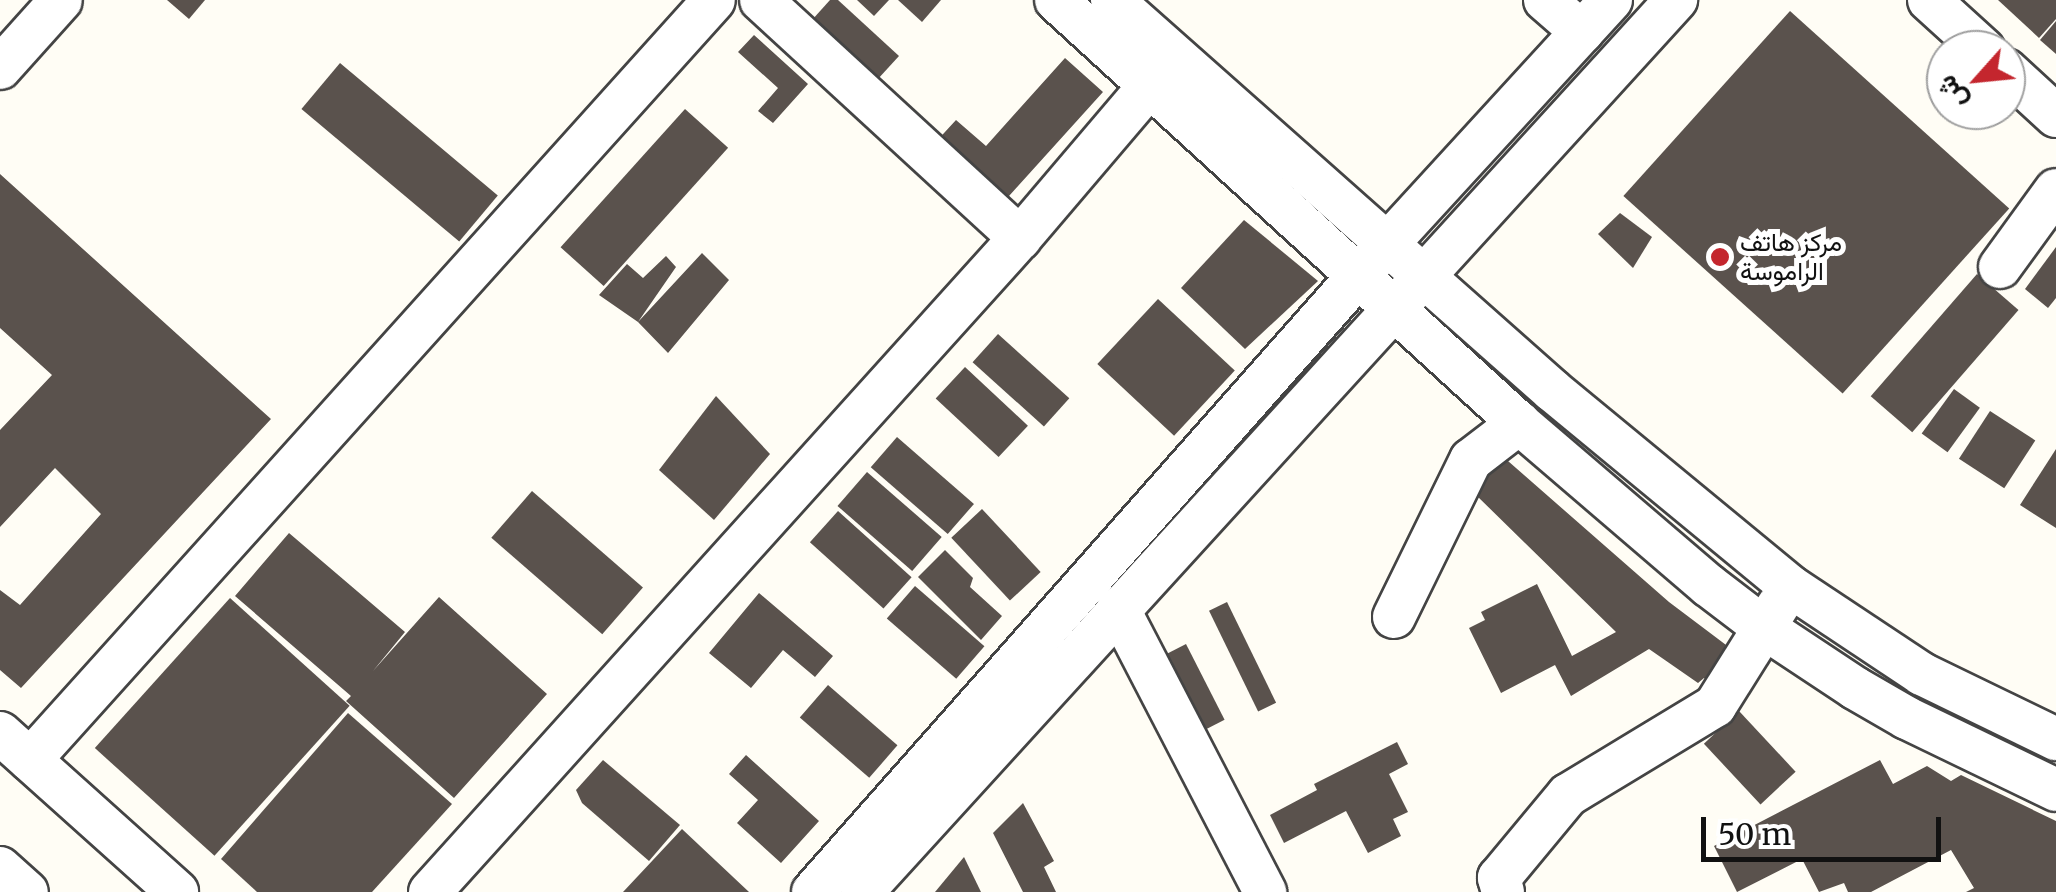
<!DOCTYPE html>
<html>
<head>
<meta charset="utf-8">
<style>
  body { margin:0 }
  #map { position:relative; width:2056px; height:892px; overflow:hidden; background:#fffdf5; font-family:Merriweather,Vazirmatn,serif }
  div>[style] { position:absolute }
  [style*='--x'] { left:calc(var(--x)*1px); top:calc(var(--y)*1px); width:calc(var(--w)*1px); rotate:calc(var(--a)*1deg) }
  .building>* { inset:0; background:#5a524d; transform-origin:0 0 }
  .roads { filter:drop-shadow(2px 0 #444) drop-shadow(-2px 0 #444) drop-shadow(0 2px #444) drop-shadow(0 -2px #444) }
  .minor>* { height:42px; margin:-21px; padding:0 21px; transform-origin:21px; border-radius:21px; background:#fff }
  .dots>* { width:28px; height:28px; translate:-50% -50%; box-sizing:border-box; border:5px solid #fff; border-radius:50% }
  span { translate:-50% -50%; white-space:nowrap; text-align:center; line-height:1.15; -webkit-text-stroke:10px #fff; paint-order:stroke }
  .poi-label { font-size:25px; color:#111 }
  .left { translate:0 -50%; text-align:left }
  .north { position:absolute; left:1926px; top:30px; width:100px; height:100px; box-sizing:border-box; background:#fff; border:2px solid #a0a0a0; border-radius:50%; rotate:243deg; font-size:28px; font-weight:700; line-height:40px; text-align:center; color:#111 }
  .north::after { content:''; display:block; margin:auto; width:35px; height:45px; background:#c4262e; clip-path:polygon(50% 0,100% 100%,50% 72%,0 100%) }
  .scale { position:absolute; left:1701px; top:817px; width:240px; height:45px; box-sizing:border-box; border:5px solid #111; border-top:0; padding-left:12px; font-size:30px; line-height:35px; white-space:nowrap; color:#111; -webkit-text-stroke:8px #fff; paint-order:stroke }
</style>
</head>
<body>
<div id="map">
  <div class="building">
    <i style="clip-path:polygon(167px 0,205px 0,189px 19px)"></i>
    <i style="clip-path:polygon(830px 0,838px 0,899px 56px,877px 80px,812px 20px)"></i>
    <i style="clip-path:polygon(857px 0,889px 0,874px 16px)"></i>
    <i style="clip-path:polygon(898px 0,941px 0,922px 22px)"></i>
    <i style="clip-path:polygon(1998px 0,2056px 0,2056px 19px,2039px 38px)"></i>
    <i style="left:1790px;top:11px;width:295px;height:249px;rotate:42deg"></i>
    <i style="clip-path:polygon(2056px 21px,2056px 54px,2040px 40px)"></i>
    <i style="clip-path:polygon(754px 35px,808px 84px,773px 123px,758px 111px,778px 88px,738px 52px)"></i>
    <i style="clip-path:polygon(1065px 58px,1103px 92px,1000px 206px,933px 145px,956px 120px,986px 146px)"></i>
    <i style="left:340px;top:63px;width:206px;height:60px;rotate:40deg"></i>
    <i style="left:685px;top:109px;width:58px;height:186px;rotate:42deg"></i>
    <i style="clip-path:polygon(0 174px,271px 419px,21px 688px,0 670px,0 590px,20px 605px,101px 514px,55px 468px,0 527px,0 430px,52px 375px,0 328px)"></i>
    <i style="clip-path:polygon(1620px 213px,1652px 237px,1633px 268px,1598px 234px)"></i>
    <i style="clip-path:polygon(1244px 220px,1318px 281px,1245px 349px,1181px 288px)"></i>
    <i style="clip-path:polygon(2056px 247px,2056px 298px,2048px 308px,2025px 289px)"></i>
    <i style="clip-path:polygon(702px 253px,729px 280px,668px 353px,638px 322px,599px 295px,627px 264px,643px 278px,666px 256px,676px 267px,638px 322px)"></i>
    <i style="left:1977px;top:274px;width:55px;height:162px;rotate:41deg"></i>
    <i style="left:1158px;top:299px;width:105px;height:89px;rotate:43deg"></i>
    <i style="left:998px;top:334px;width:96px;height:38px;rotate:42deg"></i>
    <i style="left:965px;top:367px;width:86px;height:43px;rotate:43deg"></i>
    <i style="left:1954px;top:389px;width:32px;height:55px;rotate:36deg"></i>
    <i style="clip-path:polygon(716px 396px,770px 454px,714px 520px,659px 470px)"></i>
    <i style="left:1990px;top:411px;width:54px;height:57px;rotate:33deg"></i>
    <i style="left:897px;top:437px;width:102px;height:40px;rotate:41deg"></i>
    <i style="clip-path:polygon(2056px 449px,2056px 528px,2020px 505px)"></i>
    <i style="clip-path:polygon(1500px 454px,1669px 602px,1742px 657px,1712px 685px,1704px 678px,1698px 683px,1649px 649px,1571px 696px,1555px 665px,1501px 693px,1469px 628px,1485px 620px,1481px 612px,1537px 584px,1572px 656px,1616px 632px,1476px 495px)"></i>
    <i style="left:867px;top:472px;width:99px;height:45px;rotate:41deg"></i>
    <i style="left:532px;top:491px;width:147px;height:62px;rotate:41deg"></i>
    <i style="left:982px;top:509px;width:86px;height:42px;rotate:47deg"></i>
    <i style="left:838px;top:511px;width:99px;height:42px;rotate:42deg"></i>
    <i style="clip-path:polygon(289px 533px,405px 632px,373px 671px,439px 597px,547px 694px,454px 798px,346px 701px,351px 696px,235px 596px)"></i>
    <i style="clip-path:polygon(945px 550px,973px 578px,970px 587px,1002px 616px,981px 640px,918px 577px)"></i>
    <i style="left:915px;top:586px;width:92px;height:43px;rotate:41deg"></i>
    <i style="clip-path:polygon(759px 593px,833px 656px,815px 677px,783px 650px,751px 688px,709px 653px)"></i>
    <i style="left:230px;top:598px;width:161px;height:202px;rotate:42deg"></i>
    <i style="left:1227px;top:602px;width:112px;height:20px;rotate:64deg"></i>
    <i style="left:1186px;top:644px;width:85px;height:23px;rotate:63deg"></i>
    <i style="left:828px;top:685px;width:92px;height:43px;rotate:41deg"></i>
    <i style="left:1739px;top:711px;width:83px;height:48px;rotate:47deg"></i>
    <i style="clip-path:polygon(348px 713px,452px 804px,372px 892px,257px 892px,221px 859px)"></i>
    <i style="clip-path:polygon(1397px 742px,1408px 764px,1389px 774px,1408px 812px,1393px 819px,1401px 836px,1368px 853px,1346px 811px,1284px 843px,1270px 815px,1317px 790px,1314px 784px)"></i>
    <i style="clip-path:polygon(746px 755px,819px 821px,781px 863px,737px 823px,758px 800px,729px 774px)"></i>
    <i style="clip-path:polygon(603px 760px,680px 825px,649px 861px,582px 803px,576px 790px)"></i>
    <i style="clip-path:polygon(1880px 760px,1893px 784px,1927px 766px,1951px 781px,1961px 775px,2056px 821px,2056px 892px,1966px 892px,1974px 888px,1951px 850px,1871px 892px,1848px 892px,1844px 883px,1819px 892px,1802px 859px,1737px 892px,1714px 846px)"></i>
    <i style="clip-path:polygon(1023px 803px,1054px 861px,1044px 867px,1056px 892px,1023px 892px,993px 833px)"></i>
    <i style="clip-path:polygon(682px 829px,749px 892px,623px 892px)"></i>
    <i style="clip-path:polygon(964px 857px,981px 892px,935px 892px)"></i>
  </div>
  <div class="roads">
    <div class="minor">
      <i style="--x:761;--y:0;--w:352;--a:42.6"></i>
      <i style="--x:1056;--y:0;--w:627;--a:42.42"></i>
      <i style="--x:1519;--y:423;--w:249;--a:40.6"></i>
      <i style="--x:1708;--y:585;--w:69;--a:37.4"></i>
      <i style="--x:1763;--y:627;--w:110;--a:33.5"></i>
      <i style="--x:1855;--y:688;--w:60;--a:30"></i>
      <i style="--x:1907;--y:718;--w:165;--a:25.8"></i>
      <i style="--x:1112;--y:0;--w:589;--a:41.56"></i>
      <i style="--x:1553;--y:391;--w:308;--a:39.5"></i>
      <i style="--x:1791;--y:587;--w:157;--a:33.6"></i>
      <i style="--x:1922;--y:674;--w:149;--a:25.9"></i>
      <i style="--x:1545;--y:0;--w:49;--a:40.9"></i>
      <i style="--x:1929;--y:0;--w:74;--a:42.3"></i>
      <i style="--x:0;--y:68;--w:91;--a:-48.1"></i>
      <i style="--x:2006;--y:70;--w:68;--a:42.6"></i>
      <i style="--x:2000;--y:267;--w:95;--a:-54"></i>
      <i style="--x:1118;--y:608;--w:320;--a:62.6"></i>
      <i style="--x:1394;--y:617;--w:175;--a:-63.9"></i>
      <i style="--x:1471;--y:460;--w:61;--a:-37.6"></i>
      <i style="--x:0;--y:733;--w:238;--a:41.9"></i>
      <i style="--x:30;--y:760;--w:1022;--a:-48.01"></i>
      <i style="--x:0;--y:868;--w:36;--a:42"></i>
      <i style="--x:430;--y:892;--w:881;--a:-47.95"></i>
      <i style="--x:1020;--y:238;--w:201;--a:-49.6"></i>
      <i style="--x:813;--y:892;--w:824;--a:-48.49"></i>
      <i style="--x:1359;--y:275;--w:373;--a:-47.5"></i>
      <i style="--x:862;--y:892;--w:1208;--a:-47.62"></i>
      <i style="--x:1503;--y:892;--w:15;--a:-106"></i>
      <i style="--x:1499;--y:878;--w:108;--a:-50.3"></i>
      <i style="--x:1568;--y:795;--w:172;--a:-31.2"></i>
      <i style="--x:1715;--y:706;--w:120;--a:-57.9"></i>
    </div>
  </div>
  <div class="dots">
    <i style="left:1720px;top:257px;background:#c4262e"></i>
  </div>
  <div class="poi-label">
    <span class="left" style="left:1740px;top:257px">مركز هاتف<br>الراموسة</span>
  </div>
  <div class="north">ش</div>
  <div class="scale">50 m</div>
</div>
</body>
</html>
